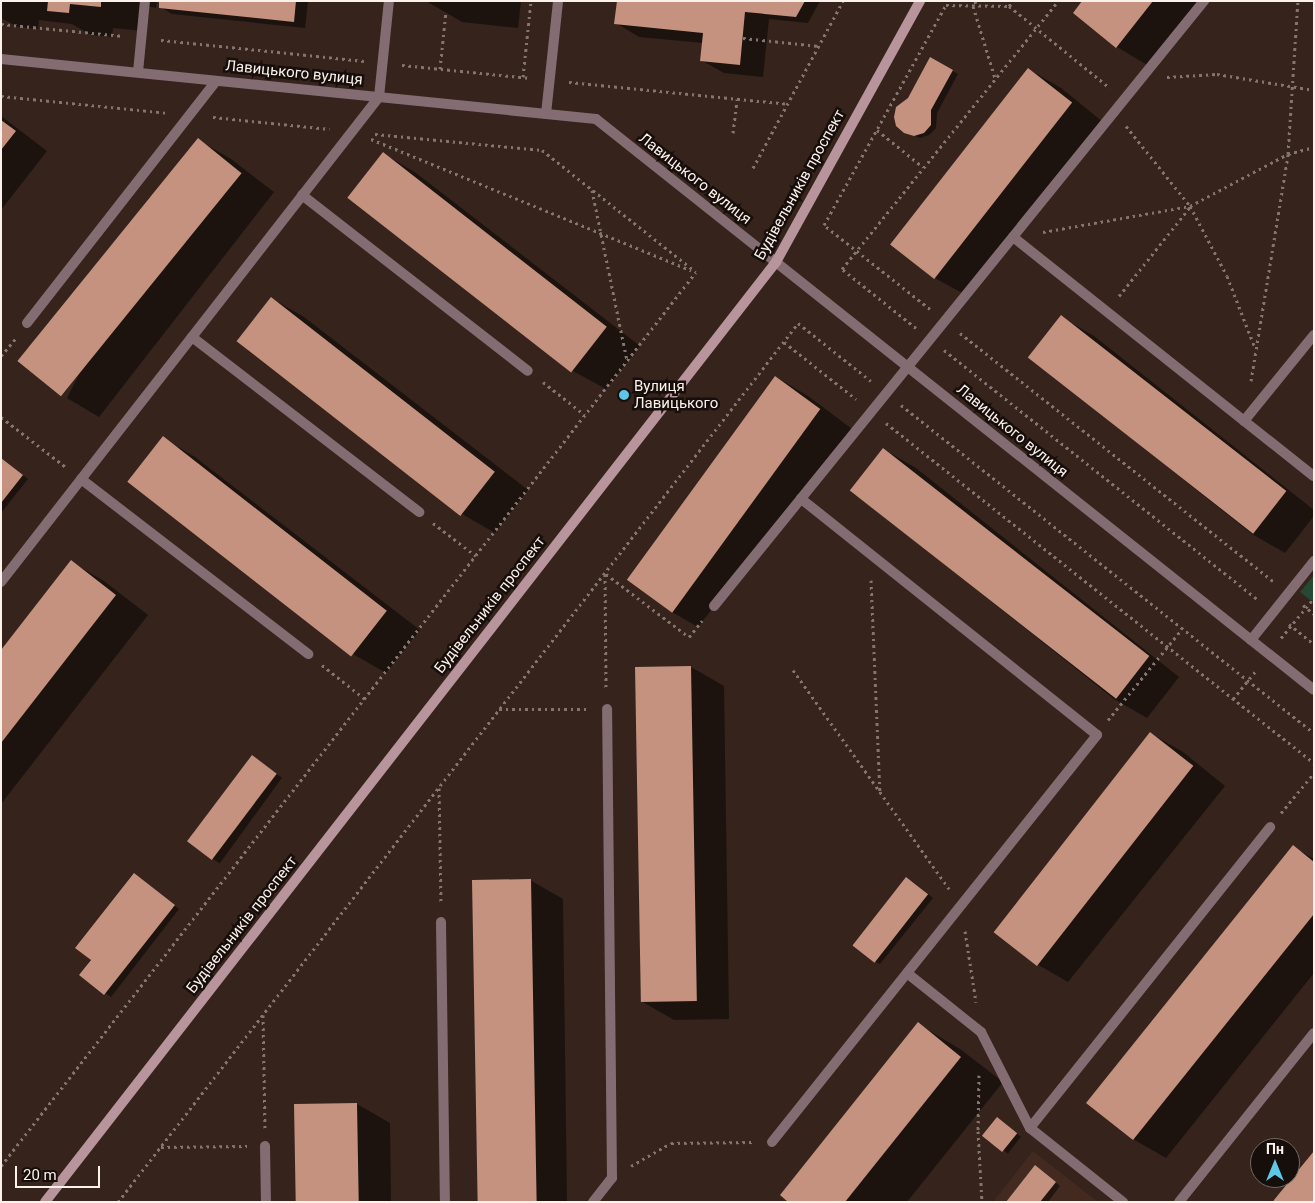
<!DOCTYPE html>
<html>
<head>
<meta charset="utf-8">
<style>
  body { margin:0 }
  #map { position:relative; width:1315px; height:1203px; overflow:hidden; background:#35231c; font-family:Roboto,sans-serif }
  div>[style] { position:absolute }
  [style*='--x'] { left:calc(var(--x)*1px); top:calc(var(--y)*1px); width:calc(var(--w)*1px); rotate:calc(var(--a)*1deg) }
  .built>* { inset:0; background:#422a21 }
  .green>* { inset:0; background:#264835 }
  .shadow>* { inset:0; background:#0007; transform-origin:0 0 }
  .building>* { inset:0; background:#c4927f; transform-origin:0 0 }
  .path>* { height:3px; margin-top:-1.5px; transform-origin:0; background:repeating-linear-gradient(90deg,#85756f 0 2.5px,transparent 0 6.5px) }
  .service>* { height:10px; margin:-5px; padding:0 5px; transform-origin:5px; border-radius:5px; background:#846d72 }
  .minor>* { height:10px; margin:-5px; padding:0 5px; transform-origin:5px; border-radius:5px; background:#846d72 }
  .secondary>* { height:10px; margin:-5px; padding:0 5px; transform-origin:5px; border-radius:5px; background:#b8949c }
  .dots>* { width:14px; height:14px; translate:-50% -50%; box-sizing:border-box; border:2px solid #160e0b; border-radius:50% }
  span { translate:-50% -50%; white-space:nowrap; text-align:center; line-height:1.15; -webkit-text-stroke:5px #160e0b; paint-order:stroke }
  .street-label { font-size:15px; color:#fdf1ec }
  .poi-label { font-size:15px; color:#fdf1ec }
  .left { translate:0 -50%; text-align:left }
  .frame { position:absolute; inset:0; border:2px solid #fdf1ec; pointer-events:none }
  .north { position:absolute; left:1250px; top:1138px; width:50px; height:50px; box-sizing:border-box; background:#160e0b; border:1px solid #726965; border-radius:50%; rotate:0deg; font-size:14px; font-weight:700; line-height:20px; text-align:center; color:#fdf1ec }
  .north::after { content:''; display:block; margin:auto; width:18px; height:22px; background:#5cc7e7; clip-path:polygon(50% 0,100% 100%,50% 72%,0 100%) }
  .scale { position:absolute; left:15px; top:1166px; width:85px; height:22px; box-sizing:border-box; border:2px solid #fdf1ec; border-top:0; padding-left:6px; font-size:15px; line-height:18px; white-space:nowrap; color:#fdf1ec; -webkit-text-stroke:4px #160e0b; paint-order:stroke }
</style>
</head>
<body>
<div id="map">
  <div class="built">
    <i style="clip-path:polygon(1033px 1151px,1098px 1202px,993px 1202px)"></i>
  </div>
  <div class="green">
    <i style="clip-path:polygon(1314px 575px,1314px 603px,1300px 592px)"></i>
  </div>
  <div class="shadow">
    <i style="clip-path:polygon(1px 1px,157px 1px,156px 8px,146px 6px,143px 31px,113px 28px,112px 37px,91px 35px,72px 24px,39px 20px,38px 29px,18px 27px,1px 18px)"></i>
    <i style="clip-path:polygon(161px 1px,308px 1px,305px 28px,172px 14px,160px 7px)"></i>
    <i style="clip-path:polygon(426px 1px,521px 1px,518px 28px,462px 22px)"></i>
    <i style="clip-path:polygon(618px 1px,820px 1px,808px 23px,769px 19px,763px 77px,724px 73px,701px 60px,703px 43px,639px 37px,616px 23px)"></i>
    <i style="clip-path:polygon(1083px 1px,1201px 1px,1149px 66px,1117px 47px)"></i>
    <i style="clip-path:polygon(931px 59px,958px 74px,937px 113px,936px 128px,929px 135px,920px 138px,905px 132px,909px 98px)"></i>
    <i style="clip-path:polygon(1028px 69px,1061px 88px,1103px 122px,964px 294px,931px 276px)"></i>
    <i style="clip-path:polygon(1px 116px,47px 151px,1px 210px)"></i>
    <i style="clip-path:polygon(198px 140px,231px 159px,274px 192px,99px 417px,67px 398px)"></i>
    <i style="clip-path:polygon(384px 154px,416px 173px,640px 346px,606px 389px,573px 371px)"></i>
    <i style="clip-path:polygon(271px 298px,304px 317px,528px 490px,495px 533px,462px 514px,238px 341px)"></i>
    <i style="clip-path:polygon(1061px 317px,1094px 336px,1314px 510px,1314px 516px,1285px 553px,1252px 534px,1029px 357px)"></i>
    <i style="clip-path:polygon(776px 377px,808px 396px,852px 429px,698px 627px,665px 608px)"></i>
    <i style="clip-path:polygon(163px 438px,195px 457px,420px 630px,386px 673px,353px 654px,129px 481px)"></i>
    <i style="clip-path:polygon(883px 449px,916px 468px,1179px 677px,1147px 718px,1114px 699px,851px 490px)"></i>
    <i style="clip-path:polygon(1px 458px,28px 479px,1px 513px)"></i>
    <i style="clip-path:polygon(71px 562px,104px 581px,148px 615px,1px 804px,1px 652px)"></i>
    <i style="clip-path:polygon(691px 667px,724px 686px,729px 1019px,674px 1020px,641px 1001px,637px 668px)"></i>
    <i style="clip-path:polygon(1150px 733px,1183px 752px,1225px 786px,1068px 982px,1035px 963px)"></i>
    <i style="left:252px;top:756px;width:37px;height:106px;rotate:36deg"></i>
    <i style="clip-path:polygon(1293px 847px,1314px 859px,1314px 973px,1166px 1158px,1133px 1139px)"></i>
    <i style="clip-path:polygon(139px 878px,179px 909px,111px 997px,81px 975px)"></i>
    <i style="clip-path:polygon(530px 880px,563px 899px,567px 1202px,478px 1202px)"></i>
    <i style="clip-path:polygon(912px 881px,933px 898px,880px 964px,874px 961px)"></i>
    <i style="clip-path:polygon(918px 1024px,960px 1049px,1003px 1082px,907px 1202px,790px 1202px)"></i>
    <i style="clip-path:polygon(357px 1104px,390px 1123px,391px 1202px,297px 1202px)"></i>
    <i style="left:998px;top:1119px;width:29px;height:21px;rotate:38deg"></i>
    <i style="clip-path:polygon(1041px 1170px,1060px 1186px,1048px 1202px,1008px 1202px)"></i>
    <i style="left:681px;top:1201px;width:49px;height:1px"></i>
  </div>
  <div class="building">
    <i style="clip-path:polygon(48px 1px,101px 1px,101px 7px,70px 4px,69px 13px,47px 11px)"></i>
    <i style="clip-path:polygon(159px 1px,296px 1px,294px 22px,159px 8px)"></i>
    <i style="clip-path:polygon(617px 1px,805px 1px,796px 17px,745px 12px,740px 65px,700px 61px,703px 33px,614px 24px)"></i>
    <i style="clip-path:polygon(1082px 1px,1153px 1px,1116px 48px,1073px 13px)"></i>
    <i style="clip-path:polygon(930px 57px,953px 70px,931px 110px,931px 125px,924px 133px,914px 136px,904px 133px,896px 126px,894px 117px,896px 107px,908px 98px)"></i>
    <i style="left:1028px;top:68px;width:56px;height:224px;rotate:38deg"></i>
    <i style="clip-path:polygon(1px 120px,16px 131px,1px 150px)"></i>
    <i style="left:198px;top:138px;width:56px;height:287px;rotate:39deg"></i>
    <i style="left:383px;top:152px;width:284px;height:58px;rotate:38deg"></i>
    <i style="left:271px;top:297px;width:284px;height:56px;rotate:38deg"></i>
    <i style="left:1061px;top:315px;width:286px;height:54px;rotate:38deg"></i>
    <i style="left:775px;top:376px;width:56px;height:252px;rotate:36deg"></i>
    <i style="left:163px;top:436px;width:284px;height:58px;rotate:38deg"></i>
    <i style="left:883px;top:448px;width:338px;height:54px;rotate:38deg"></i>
    <i style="clip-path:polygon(1px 458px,23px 475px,1px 503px)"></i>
    <i style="clip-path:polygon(71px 560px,116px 595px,1px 743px,1px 650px)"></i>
    <i style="left:691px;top:666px;width:335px;height:56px;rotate:89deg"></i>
    <i style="left:1150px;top:732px;width:55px;height:254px;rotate:38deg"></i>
    <i style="left:252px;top:755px;width:31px;height:108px;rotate:37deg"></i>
    <i style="clip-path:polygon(1293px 845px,1314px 862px,1314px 914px,1133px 1140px,1086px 1103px)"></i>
    <i style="clip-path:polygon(134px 873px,175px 905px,104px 995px,79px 975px,91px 960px,75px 948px)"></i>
    <i style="left:906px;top:877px;width:28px;height:87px;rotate:38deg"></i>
    <i style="left:531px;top:879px;width:323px;height:59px;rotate:89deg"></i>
    <i style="clip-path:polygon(918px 1022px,961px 1057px,845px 1202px,788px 1202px,780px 1195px)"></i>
    <i style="left:357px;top:1103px;width:99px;height:63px;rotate:89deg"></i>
    <i style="left:997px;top:1117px;width:26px;height:24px;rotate:39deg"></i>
    <i style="clip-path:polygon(1314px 1151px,1314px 1202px,1273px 1202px,1274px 1200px)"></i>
    <i style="clip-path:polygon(1035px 1165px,1056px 1182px,1040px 1202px,1006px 1202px)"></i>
  </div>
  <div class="path">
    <i style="--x:976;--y:1;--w:6;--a:121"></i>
    <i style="--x:973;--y:6;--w:75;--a:73"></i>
    <i style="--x:1009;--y:6;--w:6;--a:-51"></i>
    <i style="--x:1;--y:24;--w:123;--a:5.6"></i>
    <i style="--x:743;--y:38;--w:76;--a:6"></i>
    <i style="--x:161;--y:40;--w:204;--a:5.9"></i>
    <i style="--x:402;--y:65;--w:129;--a:5.8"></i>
    <i style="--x:440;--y:69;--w:58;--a:-84.1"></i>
    <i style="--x:523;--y:77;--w:76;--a:-84"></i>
    <i style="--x:1167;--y:77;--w:50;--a:-3.4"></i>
    <i style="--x:1217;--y:74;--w:98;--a:9.4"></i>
    <i style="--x:569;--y:82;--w:220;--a:5.7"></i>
    <i style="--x:1;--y:96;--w:167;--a:5.8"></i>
    <i style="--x:213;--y:117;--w:117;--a:5.9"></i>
    <i style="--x:1126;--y:126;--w:102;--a:51.3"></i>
    <i style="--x:1190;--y:206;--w:79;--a:62.1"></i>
    <i style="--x:1227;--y:276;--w:77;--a:68.7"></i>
    <i style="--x:877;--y:130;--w:59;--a:38.8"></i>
    <i style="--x:733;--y:133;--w:34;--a:-83"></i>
    <i style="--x:375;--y:134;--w:168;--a:5.5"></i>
    <i style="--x:542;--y:150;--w:196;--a:38.4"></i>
    <i style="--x:371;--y:139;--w:346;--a:22.3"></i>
    <i style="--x:753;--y:168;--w:190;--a:-61.7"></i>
    <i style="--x:592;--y:190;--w:175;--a:78.4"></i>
    <i style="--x:1043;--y:232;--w:149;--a:-10"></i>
    <i style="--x:1190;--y:206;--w:111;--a:-28"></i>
    <i style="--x:1288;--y:154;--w:27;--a:-15"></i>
    <i style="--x:1119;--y:296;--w:114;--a:-51.4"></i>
    <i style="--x:930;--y:309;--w:135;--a:-141.6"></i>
    <i style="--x:824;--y:225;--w:252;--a:-61"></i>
    <i style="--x:946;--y:5;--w:63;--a:0.9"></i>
    <i style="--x:1009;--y:6;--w:130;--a:39.1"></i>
    <i style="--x:916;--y:328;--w:95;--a:-141.4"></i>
    <i style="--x:842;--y:269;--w:344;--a:-51.1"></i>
    <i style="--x:960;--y:333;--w:401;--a:38.4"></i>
    <i style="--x:784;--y:342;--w:92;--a:38.4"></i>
    <i style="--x:944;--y:350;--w:401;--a:38.5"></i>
    <i style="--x:1;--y:356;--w:23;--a:-50"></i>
    <i style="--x:1251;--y:381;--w:230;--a:-80.7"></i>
    <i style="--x:1288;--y:154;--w:153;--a:-86.3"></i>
    <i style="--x:543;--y:382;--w:53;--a:38.2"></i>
    <i style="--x:901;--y:405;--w:527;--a:38.46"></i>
    <i style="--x:1;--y:417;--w:83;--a:37.7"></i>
    <i style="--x:886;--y:423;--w:547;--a:38.46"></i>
    <i style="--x:433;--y:523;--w:54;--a:37.5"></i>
    <i style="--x:605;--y:574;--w:116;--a:89.5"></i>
    <i style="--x:606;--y:574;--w:104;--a:37.2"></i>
    <i style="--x:689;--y:637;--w:21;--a:-51"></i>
    <i style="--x:871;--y:580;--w:211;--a:87.6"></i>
    <i style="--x:1303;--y:605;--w:14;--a:39"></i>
    <i style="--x:1289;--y:624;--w:32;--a:39"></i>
    <i style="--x:1281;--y:638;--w:52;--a:-50.5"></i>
    <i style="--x:322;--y:665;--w:55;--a:38.3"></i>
    <i style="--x:793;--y:670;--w:269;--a:54.5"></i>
    <i style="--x:1233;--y:699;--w:38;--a:-51"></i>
    <i style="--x:499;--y:709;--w:88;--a:0"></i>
    <i style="--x:1108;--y:720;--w:117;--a:-50.9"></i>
    <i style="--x:439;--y:788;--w:116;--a:89"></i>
    <i style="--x:1281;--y:813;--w:52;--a:-50.5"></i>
    <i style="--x:965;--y:931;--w:72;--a:81.2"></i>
    <i style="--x:263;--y:1015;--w:113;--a:89"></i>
    <i style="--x:979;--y:1075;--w:56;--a:91"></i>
    <i style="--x:978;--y:1131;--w:71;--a:86.8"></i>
    <i style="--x:161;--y:1147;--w:86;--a:-0.7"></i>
    <i style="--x:1;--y:1166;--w:1132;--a:-52.14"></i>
    <i style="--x:631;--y:1166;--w:46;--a:-29.9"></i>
    <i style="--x:671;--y:1143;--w:83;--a:-0.7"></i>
    <i style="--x:118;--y:1202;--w:1111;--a:-52.27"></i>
    <i style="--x:798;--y:323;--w:93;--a:38.5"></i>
  </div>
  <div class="service">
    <i style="--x:138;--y:72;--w:71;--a:-84.4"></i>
    <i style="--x:546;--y:114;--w:114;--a:-83.9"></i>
    <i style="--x:302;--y:195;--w:286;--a:37.9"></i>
    <i style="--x:1013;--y:237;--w:384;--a:38.5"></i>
    <i style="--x:27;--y:323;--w:307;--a:-52"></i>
    <i style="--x:192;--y:337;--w:287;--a:37.6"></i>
    <i style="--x:1244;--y:421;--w:111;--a:-50.9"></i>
    <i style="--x:81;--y:479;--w:287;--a:37.6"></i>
    <i style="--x:1;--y:582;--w:615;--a:-52.07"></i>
    <i style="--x:379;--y:97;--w:97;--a:-84.1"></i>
    <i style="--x:714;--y:606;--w:779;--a:-51"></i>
    <i style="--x:1251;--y:640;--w:101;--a:-51.4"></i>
    <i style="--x:441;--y:922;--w:280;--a:89.2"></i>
    <i style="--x:907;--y:973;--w:95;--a:38.6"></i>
    <i style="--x:981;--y:1032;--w:108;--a:63"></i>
    <i style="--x:1030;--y:1128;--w:119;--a:38.5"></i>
    <i style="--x:1030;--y:1128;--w:385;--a:-51.4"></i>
    <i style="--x:772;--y:1142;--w:521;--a:-51.39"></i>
    <i style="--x:1097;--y:735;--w:379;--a:-141.4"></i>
    <i style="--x:265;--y:1146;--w:56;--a:89"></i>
    <i style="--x:593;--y:1202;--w:31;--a:-52"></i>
    <i style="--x:612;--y:1178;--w:469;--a:-90.6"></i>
    <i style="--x:1179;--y:1202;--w:216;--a:-51.4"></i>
  </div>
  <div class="minor">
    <i style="--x:1;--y:59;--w:598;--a:5.76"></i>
    <i style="--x:596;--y:119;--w:917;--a:38.49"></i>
  </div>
  <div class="secondary">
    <i style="--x:45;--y:1202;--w:1191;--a:-52.13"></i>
    <i style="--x:776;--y:262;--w:298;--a:-61.1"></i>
  </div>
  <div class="dots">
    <i style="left:624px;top:395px;background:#5cc7e7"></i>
  </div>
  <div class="street-label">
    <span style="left:294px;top:73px;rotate:6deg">Лавицького вулиця</span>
    <span style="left:695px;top:179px;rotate:38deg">Лавицького вулиця</span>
    <span style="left:800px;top:185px;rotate:-61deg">Будівельників проспект</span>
    <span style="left:1012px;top:431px;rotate:39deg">Лавицького вулиця</span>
    <span style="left:490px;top:605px;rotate:-52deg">Будівельників проспект</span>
    <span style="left:242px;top:925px;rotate:-52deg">Будівельників проспект</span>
  </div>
  <div class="poi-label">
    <span class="left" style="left:634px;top:395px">Вулиця<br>Лавицького</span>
  </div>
  <div class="frame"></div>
  <div class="north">Пн</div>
  <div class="scale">20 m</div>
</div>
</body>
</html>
